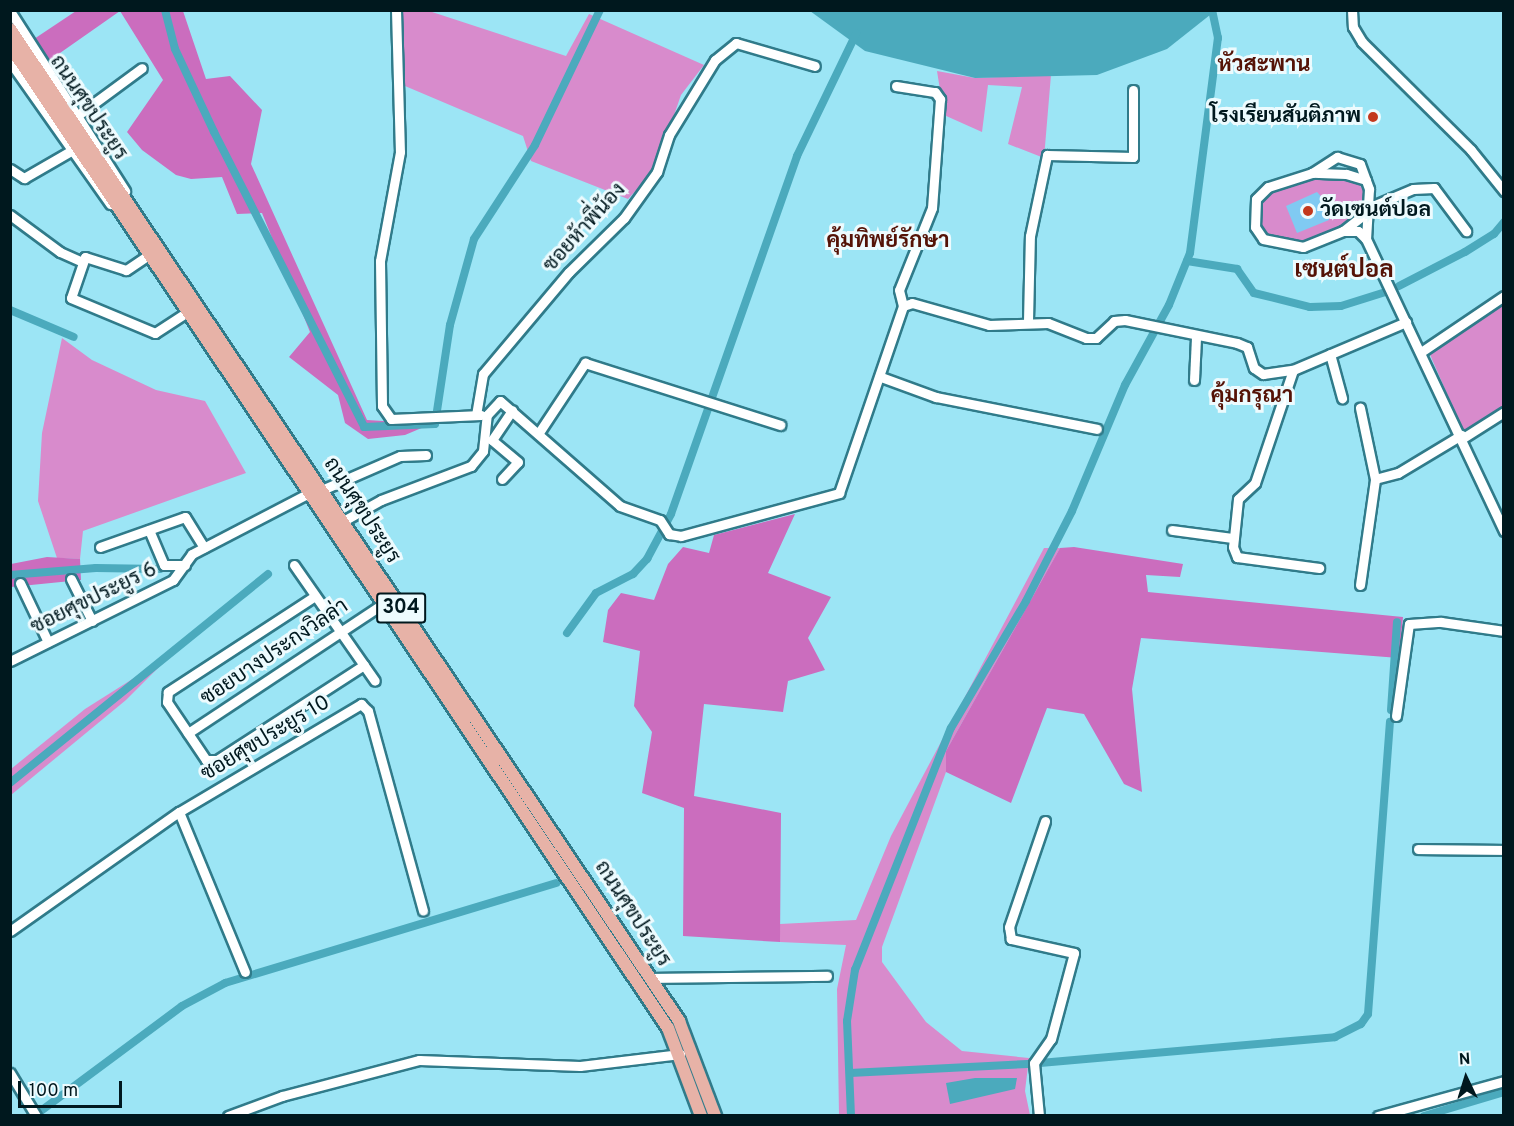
<!DOCTYPE html>
<html>
<head>
<meta charset="utf-8">
<style>
  body { margin:0 }
  #map { position:relative; width:1514px; height:1126px; overflow:hidden; background:#9ce5f5; font-family:Overpass,Sarabun,sans-serif }
  div>[style] { position:absolute }
  [style*='--x'] { left:calc(var(--x)*1px); top:calc(var(--y)*1px); width:calc(var(--w)*1px); rotate:calc(var(--a)*1deg) }
  .green>* { inset:0; background:#d88bcc }
  .forest>* { inset:0; background:#cb6dbe }
  .water>* { inset:0; background:#4baabd }
  .canal>* { height:8px; margin:-4px; padding:0 4px; transform-origin:4px; border-radius:4px; background:#4baabd }
  .building>* { inset:0; background:#80caf2 }
  .roads { filter:drop-shadow(2px 0 #307b8a) drop-shadow(-2px 0 #307b8a) drop-shadow(0 2px #307b8a) drop-shadow(0 -2px #307b8a) }
  .minor>* { height:9px; margin:-4.5px; padding:0 4.5px; transform-origin:4.5px; border-radius:4.5px; background:#fff }
  .major>* { height:12px; margin:-6px; padding:0 6px; transform-origin:6px; border-radius:6px; background:#e7b2a7 }
  .dots>* { width:16px; height:16px; translate:-50% -50%; box-sizing:border-box; border:3px solid #edfbfe; border-radius:50% }
  span { translate:-50% -50%; white-space:nowrap; text-align:center; line-height:1.15; -webkit-text-stroke:6px #edfbfe; paint-order:stroke }
  .shield-label span { padding:2px 4px; background:#edfbfe; border:2px solid; border-radius:4px; -webkit-text-stroke-width:0 }
  .shield-label { font-size:20px; color:#00181e; font-weight:700 }
  .street-label { font-size:21px; color:#00181e }
  .poi-label { font-size:21px; color:#00181e; font-weight:700 }
  .right { translate:-100% -50%; text-align:right }
  .left { translate:0 -50%; text-align:left }
  .neighbourhood-label { font-size:22px; color:#541206; font-weight:700 }
  .quarter-label { font-size:24px; color:#541206; font-weight:700 }
  .frame { position:absolute; inset:0; border:12px solid #00181e; pointer-events:none }
  .north { position:absolute; left:1436px; top:1048px; width:60px; height:60px; -webkit-text-stroke:4px #edfbfe; paint-order:stroke; rotate:356deg; font-size:16px; font-weight:700; line-height:24px; text-align:center; color:#00181e }
  .north::after { content:''; display:block; margin:auto; width:21px; height:27px; background:#00181e; clip-path:polygon(50% 0,100% 100%,50% 72%,0 100%) }
  .scale { position:absolute; left:18px; top:1081px; width:104px; height:27px; box-sizing:border-box; border:3px solid #00181e; border-top:0; padding-left:8px; font-size:18px; line-height:21px; white-space:nowrap; color:#00181e; -webkit-text-stroke:4px #edfbfe; paint-order:stroke }
</style>
</head>
<body>
<div id="map">
  <div class="green">
    <i style="clip-path:polygon(399px 11px,429px 11px,566px 56px,589px 14px,704px 65px,681px 95px,655px 170px,628px 199px,531px 161px,523px 136px,405px 86px)"></i>
    <i style="clip-path:polygon(937px 71px,975px 78px,1051px 75px,1044px 158px,1008px 144px,1022px 87px,988px 85px,982px 132px,944px 115px)"></i>
    <i style="clip-path:polygon(1343px 176px,1356px 179px,1366px 195px,1355px 216px,1340px 229px,1318px 241px,1294px 245px,1264px 237px,1257px 224px,1261px 197px,1268px 190px,1308px 178px)"></i>
    <i style="clip-path:polygon(1503px 302px,1503px 407px,1464px 433px,1428px 350px)"></i>
    <i style="clip-path:polygon(62px 338px,92px 360px,156px 390px,205px 401px,246px 473px,83px 531px,80px 559px,57px 558px,38px 501px,42px 433px)"></i>
    <i style="clip-path:polygon(1044px 548px,1060px 548px,946px 751px,946px 772px,882px 947px,882px 962px,926px 1022px,962px 1051px,1029px 1058px,1025px 1091px,1030px 1115px,839px 1115px,837px 989px,846px 945px,780px 942px,780px 924px,856px 920px,891px 836px)"></i>
    <i style="clip-path:polygon(172px 654px,126px 700px,11px 795px,11px 769px,85px 709px)"></i>
  </div>
  <div class="forest">
    <i style="clip-path:polygon(76px 11px,183px 11px,206px 79px,230px 76px,262px 110px,251px 164px,367px 420px,431px 424px,405px 435px,368px 439px,345px 423px,338px 395px,289px 357px,310px 332px,262px 213px,237px 214px,222px 177px,191px 179px,176px 175px,142px 150px,127px 132px,163px 80px,120px 11px,50px 60px,34px 39px)"></i>
    <i style="clip-path:polygon(795px 514px,768px 573px,831px 597px,808px 638px,825px 670px,788px 681px,783px 712px,704px 704px,694px 796px,781px 813px,780px 942px,683px 936px,684px 808px,642px 793px,652px 732px,634px 706px,640px 651px,603px 642px,608px 610px,621px 593px,654px 600px,668px 564px,683px 547px,709px 553px,714px 535px)"></i>
    <i style="clip-path:polygon(1074px 547px,1183px 564px,1180px 577px,1146px 575px,1148px 592px,1403px 617px,1399px 658px,1141px 638px,1132px 689px,1142px 792px,1124px 784px,1084px 714px,1047px 708px,1011px 803px,946px 772px,946px 751px,1060px 548px)"></i>
    <i style="clip-path:polygon(47px 557px,80px 559px,81px 580px,11px 587px,11px 564px)"></i>
  </div>
  <div class="water">
    <i style="clip-path:polygon(810px 11px,1215px 11px,1167px 49px,1097px 75px,975px 78px,865px 51px)"></i>
    <i style="clip-path:polygon(975px 1078px,1017px 1078px,1015px 1089px,950px 1104px,946px 1083px)"></i>
  </div>
  <div class="canal">
    <i style="--x:165;--y:10;--w:40;--a:75.6"></i>
    <i style="--x:175;--y:49;--w:92;--a:64.8"></i>
    <i style="--x:214;--y:132;--w:331;--a:63"></i>
    <i style="--x:364;--y:427;--w:71;--a:-2.4"></i>
    <i style="--x:435;--y:424;--w:100;--a:-81.4"></i>
    <i style="--x:450;--y:325;--w:89;--a:-74.4"></i>
    <i style="--x:474;--y:239;--w:112;--a:-57"></i>
    <i style="--x:535;--y:145;--w:150;--a:-64.3"></i>
    <i style="--x:1187;--y:261;--w:51;--a:9.1"></i>
    <i style="--x:1237;--y:269;--w:29;--a:55"></i>
    <i style="--x:1254;--y:293;--w:58;--a:14"></i>
    <i style="--x:1310;--y:307;--w:31;--a:-2"></i>
    <i style="--x:1341;--y:306;--w:50;--a:-17.4"></i>
    <i style="--x:1399;--y:286;--w:74;--a:-27.3"></i>
    <i style="--x:1465;--y:252;--w:34;--a:-32"></i>
    <i style="--x:1494;--y:234;--w:16;--a:-50"></i>
    <i style="--x:10;--y:310;--w:69;--a:22.9"></i>
    <i style="--x:10;--y:575;--w:86;--a:-4.7"></i>
    <i style="--x:96;--y:568;--w:64;--a:0.9"></i>
    <i style="--x:567;--y:633;--w:49;--a:-54.1"></i>
    <i style="--x:596;--y:593;--w:42;--a:-27.2"></i>
    <i style="--x:633;--y:574;--w:21;--a:-47"></i>
    <i style="--x:647;--y:559;--w:51;--a:-61.9"></i>
    <i style="--x:671;--y:514;--w:380;--a:-70.6"></i>
    <i style="--x:797;--y:156;--w:136;--a:-64.2"></i>
    <i style="--x:1391;--y:710;--w:88;--a:-86.1"></i>
    <i style="--x:10;--y:783;--w:332;--a:-39"></i>
    <i style="--x:1040;--y:1063;--w:296;--a:-5"></i>
    <i style="--x:1335;--y:1037;--w:29;--a:-27"></i>
    <i style="--x:1361;--y:1024;--w:12;--a:-55"></i>
    <i style="--x:1368;--y:1014;--w:293;--a:-85.7"></i>
    <i style="--x:850;--y:1073;--w:178;--a:-2.9"></i>
    <i style="--x:34;--y:1116;--w:184;--a:-36.6"></i>
    <i style="--x:182;--y:1006;--w:49;--a:-28.1"></i>
    <i style="--x:225;--y:983;--w:346;--a:-16.8"></i>
    <i style="--x:851;--y:1116;--w:95;--a:-92.4"></i>
    <i style="--x:847;--y:1021;--w:52;--a:-81.1"></i>
    <i style="--x:855;--y:970;--w:260;--a:-68.4"></i>
    <i style="--x:951;--y:728;--w:147;--a:-59.4"></i>
    <i style="--x:1026;--y:601;--w:101;--a:-62.9"></i>
    <i style="--x:1072;--y:511;--w:137;--a:-67.2"></i>
    <i style="--x:1125;--y:385;--w:91;--a:-61.2"></i>
    <i style="--x:1169;--y:305;--w:56;--a:-68"></i>
    <i style="--x:1190;--y:253;--w:217;--a:-82.6"></i>
    <i style="--x:1218;--y:38;--w:29;--a:-102"></i>
    <i style="--x:1424;--y:1116;--w:84;--a:-16.7"></i>
  </div>
  <div class="building">
    <i style="clip-path:polygon(1317px 192px,1329px 205px,1329px 220px,1297px 233px,1286px 206px)"></i>
  </div>
  <div class="roads">
    <div class="minor">
      <i style="--x:396;--y:10;--w:142;--a:88.4"></i>
      <i style="--x:400;--y:152;--w:111;--a:100.4"></i>
      <i style="--x:380;--y:261;--w:145;--a:89.2"></i>
      <i style="--x:382;--y:406;--w:16;--a:55"></i>
      <i style="--x:391;--y:419;--w:90;--a:-2.5"></i>
      <i style="--x:1352;--y:10;--w:17;--a:87"></i>
      <i style="--x:1353;--y:27;--w:17;--a:59"></i>
      <i style="--x:1362;--y:42;--w:153;--a:44.7"></i>
      <i style="--x:1471;--y:150;--w:53;--a:51.2"></i>
      <i style="--x:10;--y:11;--w:214;--a:57.4"></i>
      <i style="--x:10;--y:62;--w:174;--a:54.8"></i>
      <i style="--x:896;--y:86;--w:39;--a:9"></i>
      <i style="--x:935;--y:92;--w:9;--a:54"></i>
      <i style="--x:940;--y:99;--w:109;--a:94.2"></i>
      <i style="--x:932;--y:208;--w:88;--a:111.9"></i>
      <i style="--x:899;--y:290;--w:16;--a:76"></i>
      <i style="--x:78;--y:115;--w:79;--a:-36.3"></i>
      <i style="--x:10;--y:169;--w:17;--a:33"></i>
      <i style="--x:24;--y:178;--w:52;--a:-30"></i>
      <i style="--x:1312;--y:173;--w:30;--a:-33"></i>
      <i style="--x:1337;--y:157;--w:24;--a:17"></i>
      <i style="--x:1360;--y:164;--w:27;--a:70"></i>
      <i style="--x:1369;--y:189;--w:50;--a:93.4"></i>
      <i style="--x:1366;--y:180;--w:21;--a:-163"></i>
      <i style="--x:1346;--y:174;--w:34;--a:-178"></i>
      <i style="--x:1312;--y:173;--w:46;--a:162.3"></i>
      <i style="--x:1268;--y:187;--w:17;--a:135"></i>
      <i style="--x:1256;--y:199;--w:28;--a:92"></i>
      <i style="--x:1255;--y:227;--w:14;--a:56"></i>
      <i style="--x:1263;--y:239;--w:41;--a:11.3"></i>
      <i style="--x:1303;--y:247;--w:43;--a:-21.8"></i>
      <i style="--x:1343;--y:231;--w:29;--a:-38"></i>
      <i style="--x:1368;--y:208;--w:49;--a:-22.9"></i>
      <i style="--x:1413;--y:189;--w:21;--a:-3"></i>
      <i style="--x:1434;--y:188;--w:54;--a:53.3"></i>
      <i style="--x:10;--y:215;--w:62;--a:36.5"></i>
      <i style="--x:60;--y:252;--w:24;--a:24"></i>
      <i style="--x:1343;--y:231;--w:15;--a:0"></i>
      <i style="--x:1358;--y:231;--w:11;--a:45"></i>
      <i style="--x:1366;--y:239;--w:323;--a:64.7"></i>
      <i style="--x:150;--y:254;--w:29;--a:146"></i>
      <i style="--x:126;--y:270;--w:43;--a:-162.4"></i>
      <i style="--x:85;--y:257;--w:43;--a:108.9"></i>
      <i style="--x:71;--y:298;--w:91;--a:22.6"></i>
      <i style="--x:155;--y:333;--w:38;--a:-33"></i>
      <i style="--x:1028;--y:321;--w:85;--a:-88.7"></i>
      <i style="--x:1030;--y:236;--w:83;--a:-78.1"></i>
      <i style="--x:1047;--y:155;--w:86;--a:1.3"></i>
      <i style="--x:1133;--y:157;--w:67;--a:-90"></i>
      <i style="--x:1421;--y:352;--w:100;--a:-34"></i>
      <i style="--x:1330;--y:354;--w:46;--a:74.7"></i>
      <i style="--x:1293;--y:370;--w:119;--a:108.6"></i>
      <i style="--x:1255;--y:483;--w:23;--a:137"></i>
      <i style="--x:1238;--y:499;--w:48;--a:95.9"></i>
      <i style="--x:1233;--y:547;--w:11;--a:68"></i>
      <i style="--x:1237;--y:557;--w:83;--a:7.6"></i>
      <i style="--x:881;--y:377;--w:59;--a:20"></i>
      <i style="--x:936;--y:397;--w:164;--a:11.2"></i>
      <i style="--x:1194;--y:380;--w:43;--a:-87.3"></i>
      <i style="--x:476;--y:415;--w:42;--a:-80.3"></i>
      <i style="--x:483;--y:374;--w:133;--a:-49.9"></i>
      <i style="--x:569;--y:272;--w:77;--a:-44.5"></i>
      <i style="--x:624;--y:218;--w:57;--a:-54.3"></i>
      <i style="--x:657;--y:172;--w:39;--a:-72"></i>
      <i style="--x:669;--y:135;--w:88;--a:-58.5"></i>
      <i style="--x:715;--y:60;--w:27;--a:-39"></i>
      <i style="--x:736;--y:43;--w:82;--a:16.2"></i>
      <i style="--x:540;--y:431;--w:82;--a:-56.5"></i>
      <i style="--x:585;--y:363;--w:205;--a:17.6"></i>
      <i style="--x:1463;--y:438;--w:49;--a:-32.4"></i>
      <i style="--x:502;--y:479;--w:23;--a:-47"></i>
      <i style="--x:518;--y:462;--w:34;--a:-140"></i>
      <i style="--x:492;--y:440;--w:36;--a:-56"></i>
      <i style="--x:1375;--y:479;--w:24;--a:-15"></i>
      <i style="--x:1398;--y:473;--w:74;--a:-31.1"></i>
      <i style="--x:324;--y:489;--w:83;--a:-23.5"></i>
      <i style="--x:400;--y:456;--w:26;--a:-2"></i>
      <i style="--x:345;--y:520;--w:41;--a:-29.1"></i>
      <i style="--x:381;--y:500;--w:96;--a:-20.7"></i>
      <i style="--x:471;--y:466;--w:19;--a:-51"></i>
      <i style="--x:483;--y:451;--w:36;--a:-84"></i>
      <i style="--x:487;--y:415;--w:19;--a:-47"></i>
      <i style="--x:500;--y:401;--w:159;--a:41.2"></i>
      <i style="--x:620;--y:506;--w:42;--a:19.3"></i>
      <i style="--x:660;--y:520;--w:17;--a:57"></i>
      <i style="--x:669;--y:534;--w:12;--a:9"></i>
      <i style="--x:681;--y:536;--w:164;--a:-15.2"></i>
      <i style="--x:839;--y:493;--w:198;--a:-71.1"></i>
      <i style="--x:903;--y:306;--w:9;--a:-18"></i>
      <i style="--x:912;--y:303;--w:80;--a:15.9"></i>
      <i style="--x:989;--y:325;--w:59;--a:-1.9"></i>
      <i style="--x:1048;--y:323;--w:41;--a:21.5"></i>
      <i style="--x:1086;--y:338;--w:10;--a:0"></i>
      <i style="--x:1096;--y:338;--w:25;--a:-43"></i>
      <i style="--x:1114;--y:321;--w:11;--a:-5"></i>
      <i style="--x:1125;--y:320;--w:114;--a:11.6"></i>
      <i style="--x:1237;--y:343;--w:11;--a:22"></i>
      <i style="--x:1247;--y:347;--w:22;--a:72"></i>
      <i style="--x:1254;--y:368;--w:11;--a:34"></i>
      <i style="--x:1263;--y:374;--w:30;--a:-8"></i>
      <i style="--x:1293;--y:370;--w:123;--a:-23"></i>
      <i style="--x:149;--y:530;--w:38;--a:67"></i>
      <i style="--x:164;--y:565;--w:21;--a:0"></i>
      <i style="--x:1172;--y:530;--w:62;--a:7.5"></i>
      <i style="--x:100;--y:547;--w:90;--a:-19.4"></i>
      <i style="--x:185;--y:517;--w:36;--a:58"></i>
      <i style="--x:294;--y:565;--w:141;--a:55.1"></i>
      <i style="--x:71;--y:579;--w:47;--a:63.4"></i>
      <i style="--x:20;--y:583;--w:65;--a:64.6"></i>
      <i style="--x:1360;--y:585;--w:107;--a:-81.9"></i>
      <i style="--x:1375;--y:479;--w:73;--a:-101.9"></i>
      <i style="--x:315;--y:596;--w:176;--a:146.9"></i>
      <i style="--x:168;--y:692;--w:10;--a:96"></i>
      <i style="--x:167;--y:702;--w:70;--a:56.1"></i>
      <i style="--x:206;--y:760;--w:11;--a:0"></i>
      <i style="--x:217;--y:760;--w:175;--a:-32.9"></i>
      <i style="--x:10;--y:661;--w:182;--a:-26.4"></i>
      <i style="--x:173;--y:580;--w:32;--a:-54"></i>
      <i style="--x:192;--y:554;--w:134;--a:-27.5"></i>
      <i style="--x:1396;--y:716;--w:93;--a:-82"></i>
      <i style="--x:1409;--y:624;--w:32;--a:-4"></i>
      <i style="--x:1441;--y:622;--w:64;--a:8.1"></i>
      <i style="--x:188;--y:733;--w:234;--a:-33.5"></i>
      <i style="--x:179;--y:812;--w:173;--a:67.6"></i>
      <i style="--x:1418;--y:849;--w:86;--a:0.7"></i>
      <i style="--x:10;--y:931;--w:207;--a:-35.2"></i>
      <i style="--x:179;--y:812;--w:212;--a:-30.7"></i>
      <i style="--x:361;--y:704;--w:10;--a:45"></i>
      <i style="--x:368;--y:711;--w:207;--a:74.6"></i>
      <i style="--x:651;--y:978;--w:176;--a:-0.7"></i>
      <i style="--x:10;--y:1073;--w:50;--a:58.8"></i>
      <i style="--x:228;--y:1116;--w:58;--a:-20.3"></i>
      <i style="--x:282;--y:1096;--w:142;--a:-14.7"></i>
      <i style="--x:419;--y:1060;--w:161;--a:2.1"></i>
      <i style="--x:580;--y:1066;--w:101;--a:-6.8"></i>
      <i style="--x:1039;--y:1116;--w:53;--a:-95.4"></i>
      <i style="--x:1034;--y:1063;--w:29;--a:-55"></i>
      <i style="--x:1051;--y:1039;--w:89;--a:-75"></i>
      <i style="--x:1074;--y:953;--w:65;--a:-167.5"></i>
      <i style="--x:1011;--y:939;--w:12;--a:-99"></i>
      <i style="--x:1009;--y:927;--w:112;--a:-71.2"></i>
      <i style="--x:1378;--y:1116;--w:131;--a:-15.5"></i>
    </div>
    <div class="major">
      <i style="--x:10;--y:29;--w:1197;--a:56"></i>
      <i style="--x:679;--y:1021;--w:102;--a:69.2"></i>
      <i style="--x:10;--y:46;--w:1182;--a:56.18"></i>
      <i style="--x:668;--y:1028;--w:94;--a:69.4"></i>
    </div>
  </div>
  <div class="dots">
    <i style="left:1373px;top:117px;background:#c3381d"></i>
    <i style="left:1308px;top:211px;background:#c3381d"></i>
  </div>
  <div class="shield-label">
    <span style="left:401px;top:608px">304</span>
  </div>
  <div class="street-label">
    <span style="left:88px;top:108px;rotate:56deg">ถนนศุขประยูร</span>
    <span style="left:585px;top:228px;rotate:-48deg">ซอยห้าพี่น้อง</span>
    <span style="left:361px;top:511px;rotate:57deg">ถนนศุขประยูร</span>
    <span style="left:94px;top:599px;rotate:-26deg">ซอยศุขประยูร 6</span>
    <span style="left:275px;top:653px;rotate:-34deg">ซอยบางประกงวิลล่า</span>
    <span style="left:266px;top:739px;rotate:-31deg">ซอยศุขประยูร 10</span>
    <span style="left:632px;top:914px;rotate:57deg">ถนนศุขประยูร</span>
  </div>
  <div class="poi-label">
    <span class="right" style="left:1361px;top:117px">โรงเรียนสันติภาพ</span>
    <span class="left" style="left:1320px;top:211px">วัดเซนต์ปอล</span>
  </div>
  <div class="neighbourhood-label">
    <span style="left:1264px;top:66px">หัวสะพาน</span>
    <span style="left:888px;top:242px">คุ้มทิพย์รักษา</span>
    <span style="left:1252px;top:397px">คุ้มกรุณา</span>
  </div>
  <div class="quarter-label">
    <span style="left:1344px;top:272px">เซนต์ปอล</span>
  </div>
  <div class="frame"></div>
  <div class="north">N</div>
  <div class="scale">100 m</div>
</div>
</body>
</html>
